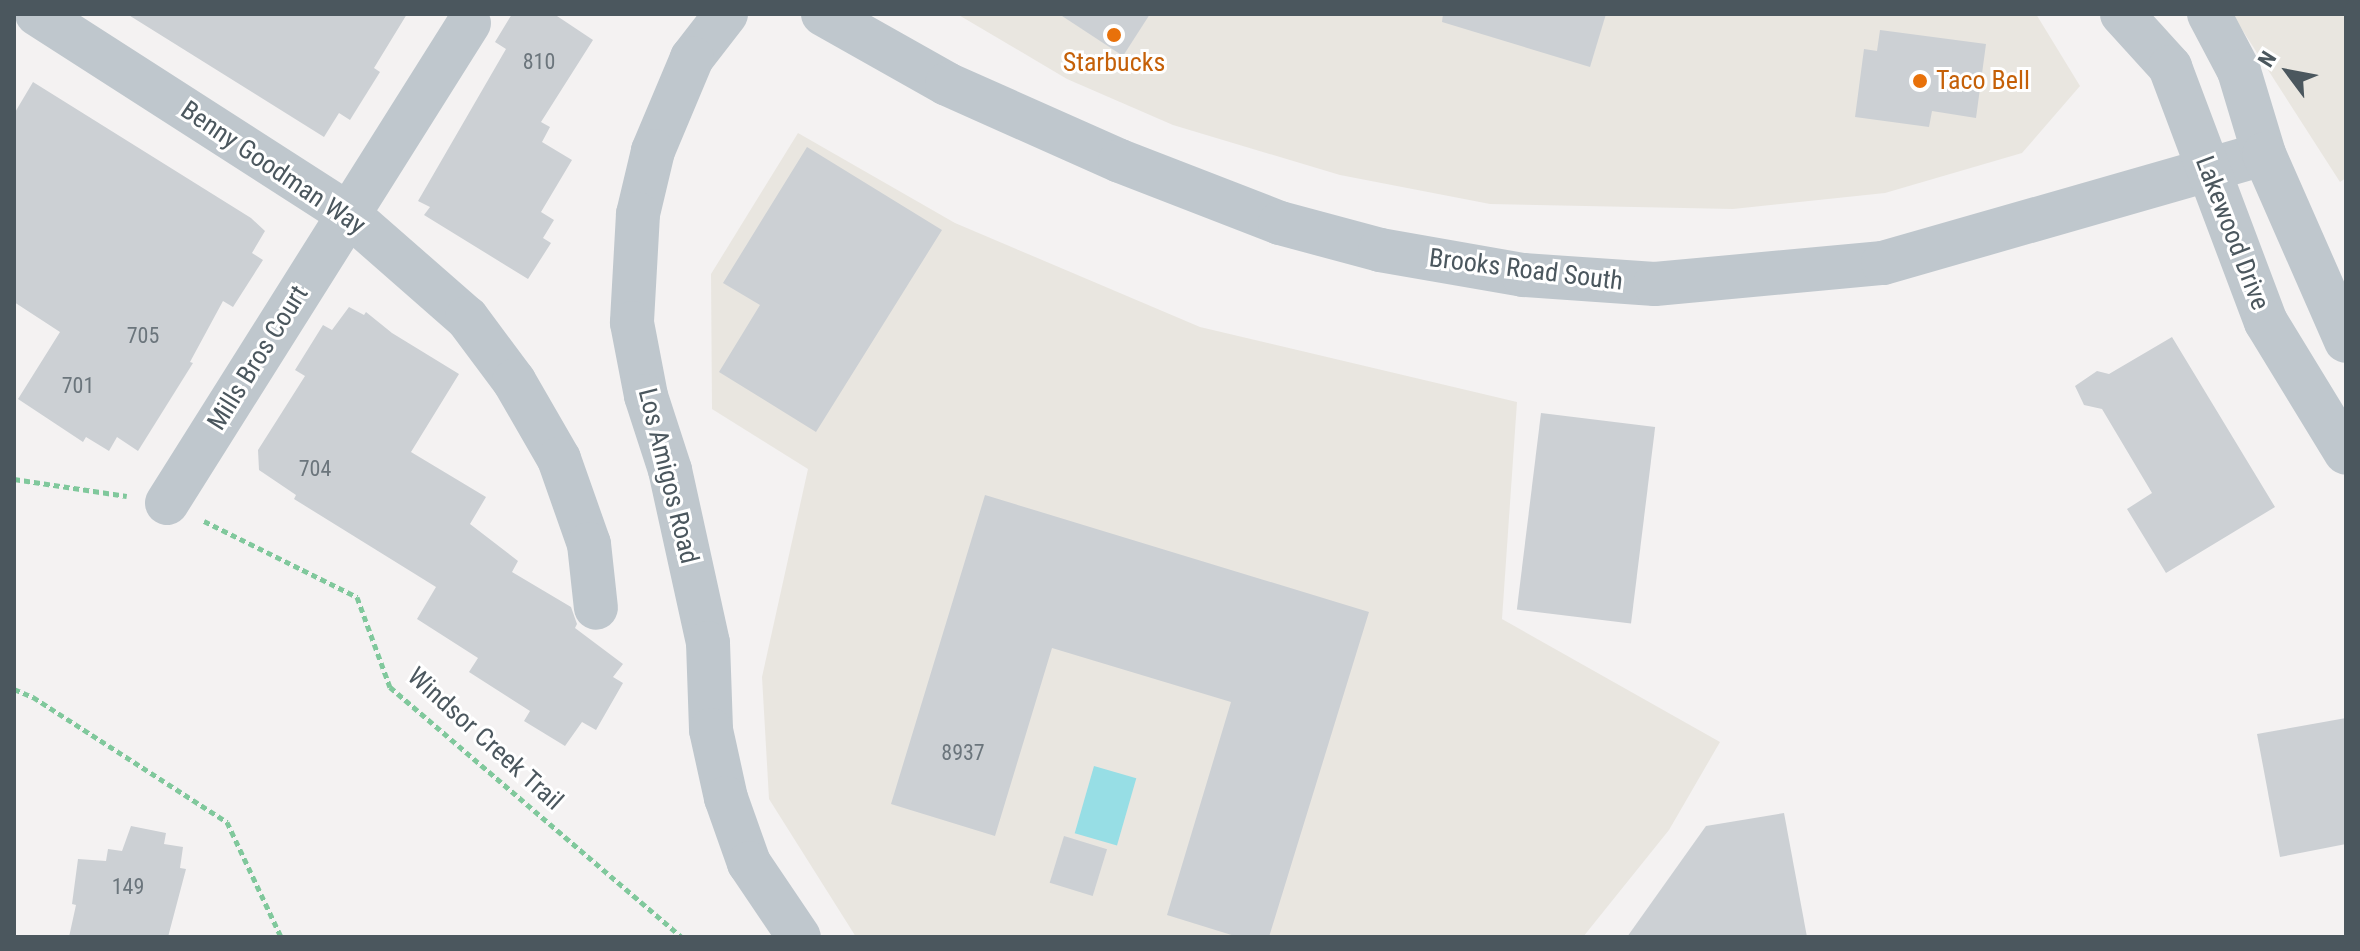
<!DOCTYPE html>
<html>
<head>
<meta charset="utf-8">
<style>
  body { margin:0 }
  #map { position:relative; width:2360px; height:951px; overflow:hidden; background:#f4f2f2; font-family:"Roboto Condensed",sans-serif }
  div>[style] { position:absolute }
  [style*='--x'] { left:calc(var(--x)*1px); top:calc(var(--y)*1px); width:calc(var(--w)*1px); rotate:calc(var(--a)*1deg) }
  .commercial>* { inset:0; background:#e9e6e0 }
  .water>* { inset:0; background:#97dee5; transform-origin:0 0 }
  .building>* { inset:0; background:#ccd0d4; transform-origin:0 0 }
  .path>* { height:5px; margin-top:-2.5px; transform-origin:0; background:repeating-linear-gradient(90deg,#80c89c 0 6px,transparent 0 10px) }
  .minor>* { height:44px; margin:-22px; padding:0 22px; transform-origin:22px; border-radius:22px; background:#bfc7cd }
  .dots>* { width:22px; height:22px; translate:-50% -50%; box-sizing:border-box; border:4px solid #fff; border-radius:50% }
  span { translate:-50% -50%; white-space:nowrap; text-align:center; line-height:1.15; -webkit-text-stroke:6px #fff; paint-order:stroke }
  .number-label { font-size:22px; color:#6b757c }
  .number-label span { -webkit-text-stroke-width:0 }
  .food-label { font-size:26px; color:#c56008 }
  .left { translate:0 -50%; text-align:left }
  .street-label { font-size:26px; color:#4b575e }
  .frame { position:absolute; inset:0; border:16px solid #4b575e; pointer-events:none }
  .north { position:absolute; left:2248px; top:32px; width:80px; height:80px; -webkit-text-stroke:6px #fff; paint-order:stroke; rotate:302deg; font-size:22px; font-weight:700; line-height:32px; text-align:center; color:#4b575e }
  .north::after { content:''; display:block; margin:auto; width:28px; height:36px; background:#4b575e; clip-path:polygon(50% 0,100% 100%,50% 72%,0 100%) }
</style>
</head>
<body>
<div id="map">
  <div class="commercial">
    <i style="clip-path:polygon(957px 14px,2036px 14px,2080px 86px,2022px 153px,1885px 193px,1733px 209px,1490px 204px,1340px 175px,1173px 125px,1067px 79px)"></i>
    <i style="clip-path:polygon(2232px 14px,2346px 14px,2346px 178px,2340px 182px)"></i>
    <i style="clip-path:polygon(798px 133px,955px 223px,1200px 327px,1517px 402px,1502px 619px,1720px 742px,1669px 830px,1583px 937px,856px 937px,769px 799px,762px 677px,808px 469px,712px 409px,711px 274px)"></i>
  </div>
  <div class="water">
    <i style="left:1094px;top:766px;width:44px;height:70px;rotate:16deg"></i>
  </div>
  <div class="building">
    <i style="clip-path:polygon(127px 14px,407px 14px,374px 68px,380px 72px,350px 120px,339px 113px,324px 137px)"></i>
    <i style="clip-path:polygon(512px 14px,554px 14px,593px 40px,541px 122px,550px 127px,542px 142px,572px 160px,541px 212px,554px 220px,543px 238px,551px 243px,528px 279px,424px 215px,430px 207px,418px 201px,506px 49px,495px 42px)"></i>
    <i style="clip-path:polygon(1059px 14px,1150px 14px,1123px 56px)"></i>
    <i style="clip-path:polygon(1443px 14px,1606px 14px,1590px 67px,1442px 22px)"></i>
    <i style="clip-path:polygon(1880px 30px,1986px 44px,1976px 118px,1932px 111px,1929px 127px,1855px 117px,1864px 49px,1877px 51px)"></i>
    <i style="clip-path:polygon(33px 82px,251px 218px,265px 231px,252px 253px,263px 260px,233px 307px,223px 301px,190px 362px,193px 363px,138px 451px,117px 437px,109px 451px,86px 437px,83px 442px,18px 399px,60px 332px,14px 302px,14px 114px)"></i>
    <i style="clip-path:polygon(807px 147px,942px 230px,816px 432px,719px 372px,760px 305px,723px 283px)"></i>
    <i style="clip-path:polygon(349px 307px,364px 315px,366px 312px,392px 333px,459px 374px,411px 452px,486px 497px,470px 524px,518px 561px,512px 572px,571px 607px,577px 624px,575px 628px,623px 664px,613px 677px,623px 683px,596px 730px,582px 722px,565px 746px,524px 721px,530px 711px,469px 672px,478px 658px,417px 619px,436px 587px,294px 499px,296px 495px,259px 470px,258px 450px,305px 376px,295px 370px,323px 325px,332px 330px)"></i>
    <i style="clip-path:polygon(2172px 337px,2275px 507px,2166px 573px,2127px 509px,2152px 493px,2102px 409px,2084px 405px,2075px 386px,2097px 371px,2109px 374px)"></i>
    <i style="left:1541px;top:413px;width:115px;height:198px;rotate:7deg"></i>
    <i style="clip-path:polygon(985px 495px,1369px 612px,1269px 937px,1238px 937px,1167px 915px,1231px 702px,1052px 648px,995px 836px,891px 804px)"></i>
    <i style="clip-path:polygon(2346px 718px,2346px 844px,2280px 857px,2257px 734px)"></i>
    <i style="clip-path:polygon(1784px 813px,1807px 937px,1627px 937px,1706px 826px)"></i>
    <i style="clip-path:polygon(131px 826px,166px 833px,164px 844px,183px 847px,180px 868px,186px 869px,168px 937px,69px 937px,76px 905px,72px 904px,78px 859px,106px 861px,108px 849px,122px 851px)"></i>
    <i style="left:1064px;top:836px;width:45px;height:49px;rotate:17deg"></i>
  </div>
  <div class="path">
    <i style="--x:14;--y:479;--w:114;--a:8.6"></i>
    <i style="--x:204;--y:521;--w:171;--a:26.4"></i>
    <i style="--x:357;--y:597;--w:96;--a:69.9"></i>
    <i style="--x:390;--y:687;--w:384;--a:40.6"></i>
    <i style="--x:14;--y:689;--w:21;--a:23"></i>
    <i style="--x:33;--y:697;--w:231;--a:32.8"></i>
    <i style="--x:227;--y:822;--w:127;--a:64.8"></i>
  </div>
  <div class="minor">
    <i style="--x:37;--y:14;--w:370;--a:32.7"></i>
    <i style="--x:348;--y:214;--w:158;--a:41.2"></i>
    <i style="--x:467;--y:318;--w:79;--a:53.3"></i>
    <i style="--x:514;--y:381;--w:90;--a:60"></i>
    <i style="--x:559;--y:459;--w:90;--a:70.6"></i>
    <i style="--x:589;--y:544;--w:64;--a:83.8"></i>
    <i style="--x:726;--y:14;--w:56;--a:127.7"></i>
    <i style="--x:692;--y:58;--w:101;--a:112.8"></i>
    <i style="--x:653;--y:151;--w:65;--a:103.4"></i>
    <i style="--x:638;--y:214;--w:109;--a:93.2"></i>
    <i style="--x:632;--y:323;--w:74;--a:79.1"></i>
    <i style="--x:646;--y:396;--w:78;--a:72"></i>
    <i style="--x:670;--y:470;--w:177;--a:77.6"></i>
    <i style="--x:708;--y:643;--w:87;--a:88"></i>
    <i style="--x:711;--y:730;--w:70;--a:77.6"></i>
    <i style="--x:726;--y:798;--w:69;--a:70.5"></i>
    <i style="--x:749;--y:863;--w:89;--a:56"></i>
    <i style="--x:823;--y:14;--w:142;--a:29.4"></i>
    <i style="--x:947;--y:84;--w:189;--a:24"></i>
    <i style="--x:1120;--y:161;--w:172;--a:21.2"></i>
    <i style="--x:1280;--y:223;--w:104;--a:15.1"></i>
    <i style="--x:1380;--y:250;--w:145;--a:9.9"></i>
    <i style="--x:1523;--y:275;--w:132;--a:3.9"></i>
    <i style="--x:1655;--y:284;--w:229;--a:-5.3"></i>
    <i style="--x:1883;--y:263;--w:396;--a:-16"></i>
    <i style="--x:2122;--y:14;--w:72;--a:47.8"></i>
    <i style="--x:2170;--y:67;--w:272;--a:69.4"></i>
    <i style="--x:2266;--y:322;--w:153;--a:58.6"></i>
    <i style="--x:2209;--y:14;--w:64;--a:62.2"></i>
    <i style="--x:2239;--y:71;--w:87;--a:73.2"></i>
    <i style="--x:2264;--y:154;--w:204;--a:66.3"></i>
    <i style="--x:167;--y:503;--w:567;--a:-57.82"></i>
  </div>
  <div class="dots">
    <i style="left:1114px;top:35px;background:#e8710a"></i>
    <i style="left:1920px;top:81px;background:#e8710a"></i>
  </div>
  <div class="number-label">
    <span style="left:539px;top:62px">810</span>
    <span style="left:143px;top:336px">705</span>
    <span style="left:78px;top:386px">701</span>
    <span style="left:315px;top:469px">704</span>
    <span style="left:963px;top:753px">8937</span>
    <span style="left:128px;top:887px">149</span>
  </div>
  <div class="food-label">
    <span style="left:1114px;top:63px">Starbucks</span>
    <span class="left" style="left:1936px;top:81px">Taco Bell</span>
  </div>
  <div class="street-label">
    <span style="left:273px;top:168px;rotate:34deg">Benny Goodman Way</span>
    <span style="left:2232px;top:233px;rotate:69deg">Lakewood Drive</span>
    <span style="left:1526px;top:270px;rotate:7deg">Brooks Road South</span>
    <span style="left:258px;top:358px;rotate:-58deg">Mills Bros Court</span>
    <span style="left:668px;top:476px;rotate:76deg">Los Amigos Road</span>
    <span style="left:485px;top:739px;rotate:42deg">Windsor Creek Trail</span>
  </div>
  <div class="frame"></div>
  <div class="north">N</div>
</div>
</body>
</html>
